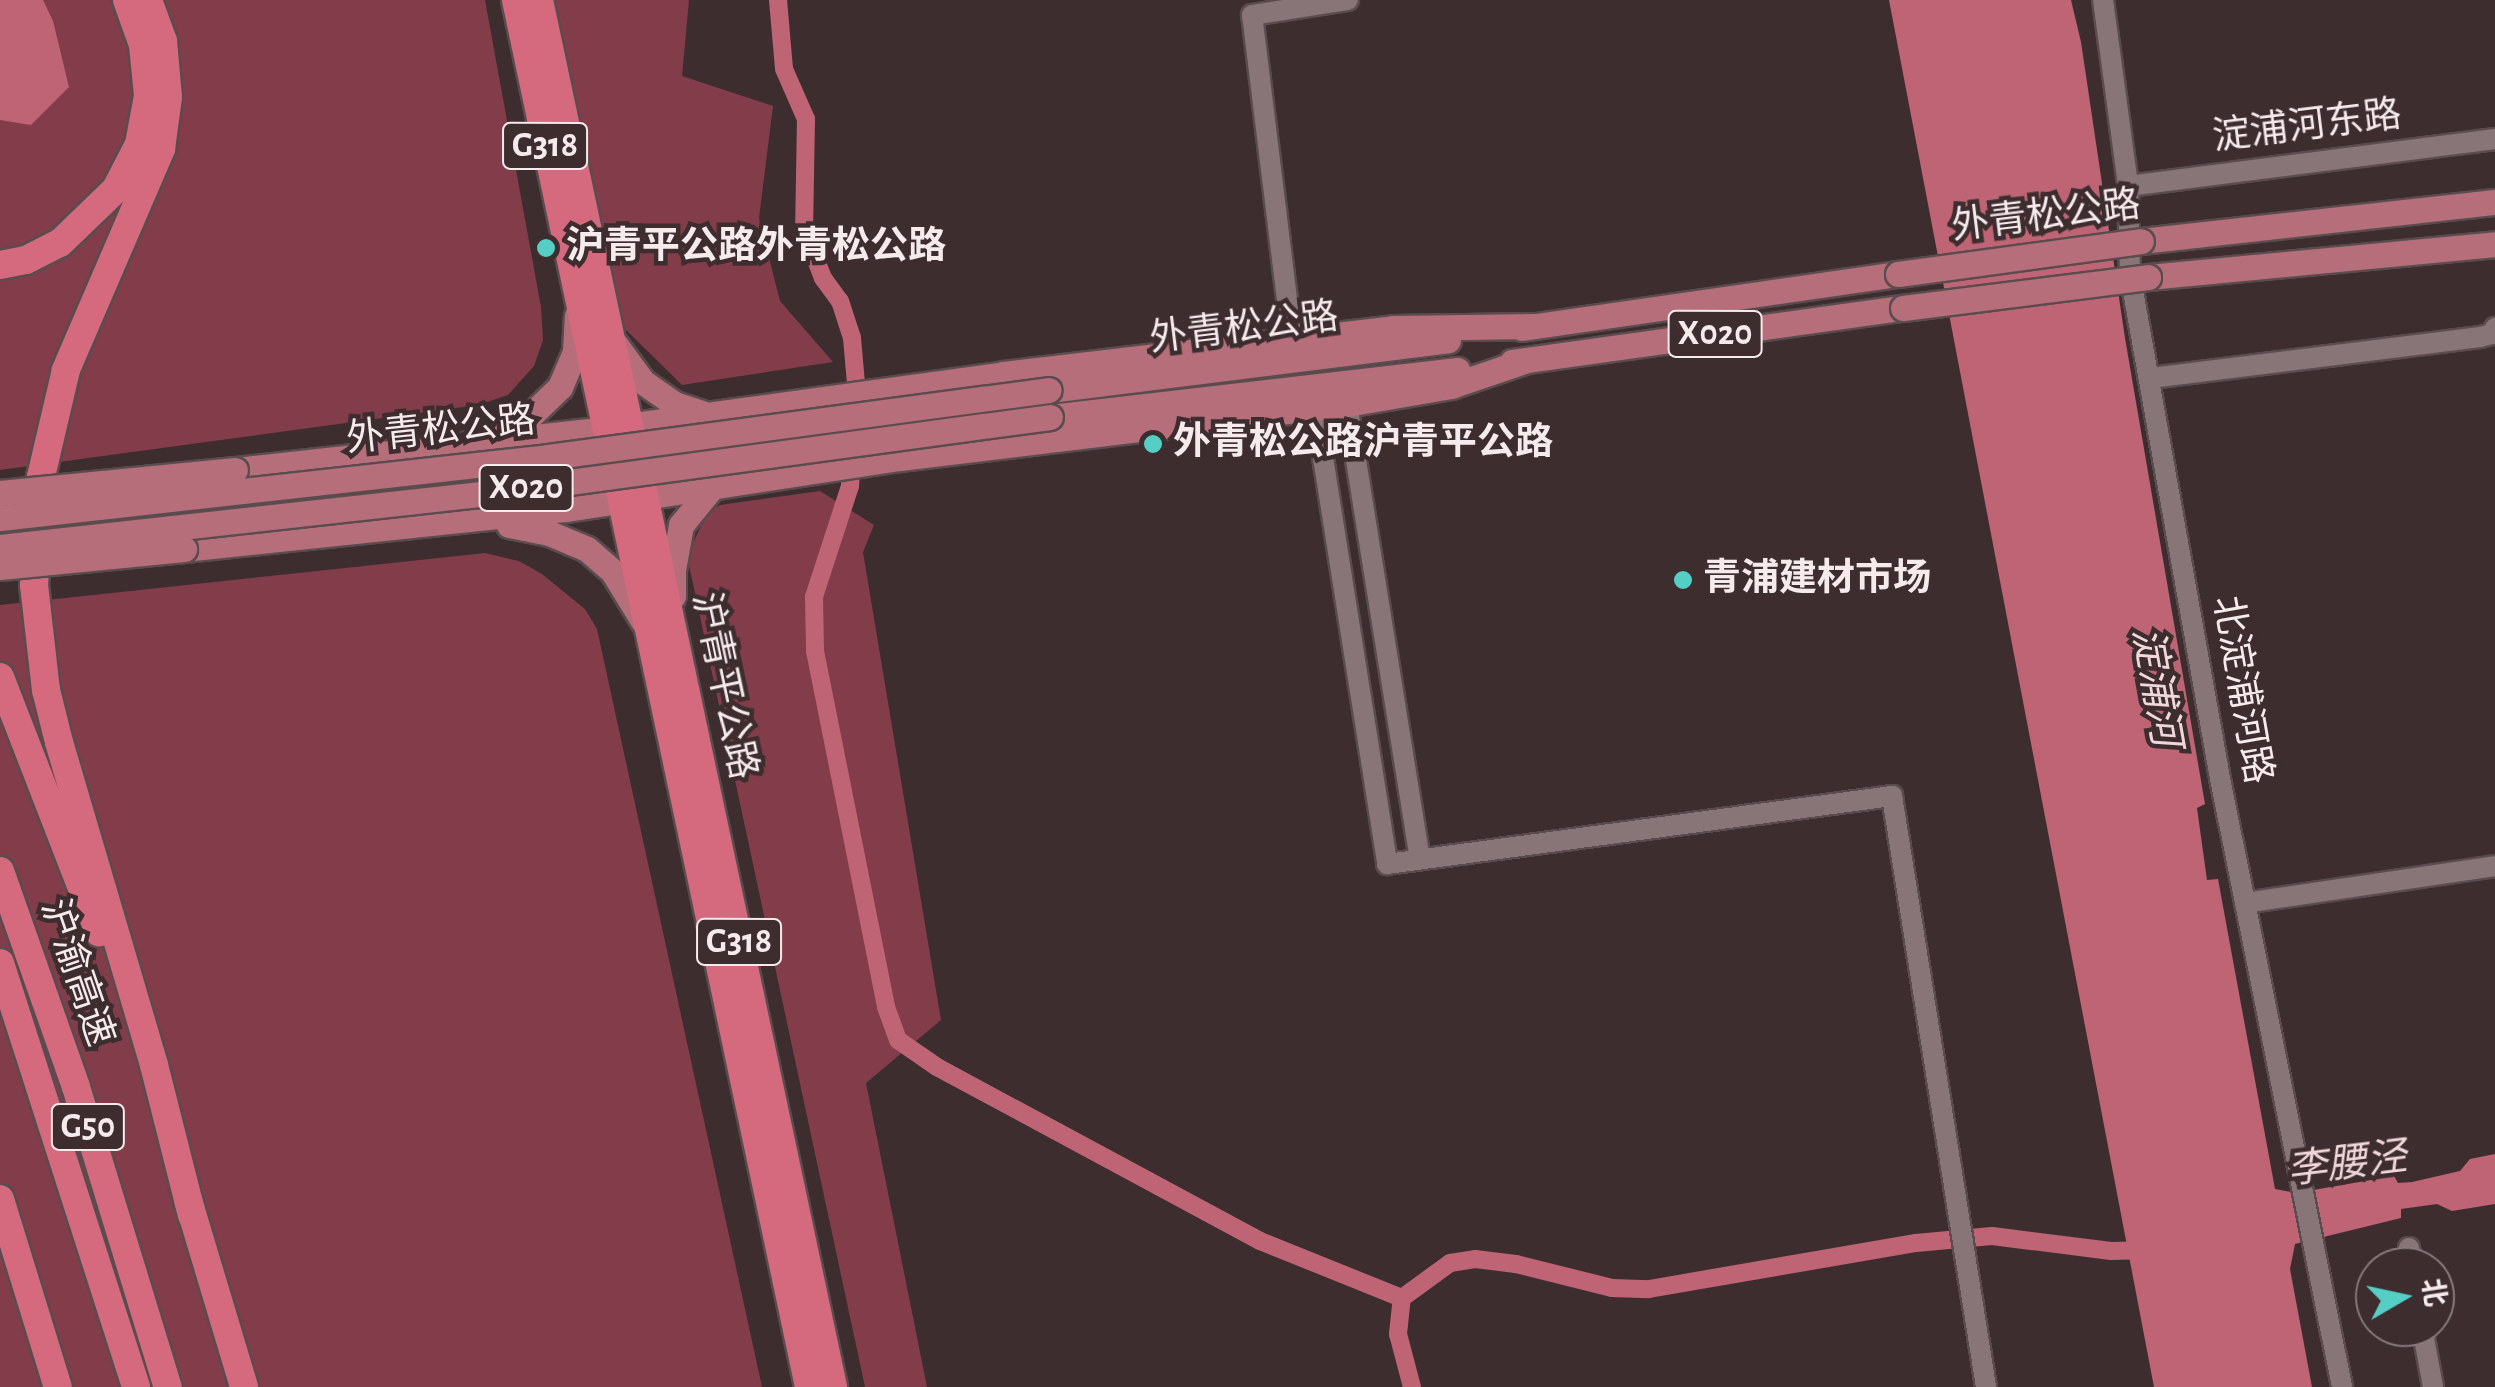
<!DOCTYPE html>
<html>
<head>
<meta charset="utf-8">
<style>
  body { margin:0 }
  #map { position:relative; width:2495px; height:1387px; overflow:hidden; background:#3d2d2f; font-family:"Alegreya Sans","Noto Sans SC",sans-serif }
  div>[style] { position:absolute }
  [style*='--x'] { left:calc(var(--x)*1px); top:calc(var(--y)*1px); width:calc(var(--w)*1px); rotate:calc(var(--a)*1deg) }
  .green>* { inset:0; background:#833c49 }
  .water>* { inset:0; background:#be6474 }
  .canal>* { height:18px; margin:-9px; padding:0 9px; transform-origin:9px; border-radius:9px; background:#be6474 }
  .roads { filter:drop-shadow(2px 0 #5a4c4e) drop-shadow(-2px 0 #5a4c4e) drop-shadow(0 2px #5a4c4e) drop-shadow(0 -2px #5a4c4e) }
  .minor>* { height:20px; margin:-10px; padding:0 10px; transform-origin:10px; border-radius:10px; background:#887577 }
  .major>* { height:25px; margin:-12.5px; padding:0 12.5px; transform-origin:12.5px; border-radius:12.5px; background:#b66e7b }
  .highway>* { height:28px; margin:-14px; padding:0 14px; transform-origin:14px; border-radius:14px; background:#d56a7e }
  .bridges { filter:drop-shadow(2px 0 #5a4c4e) drop-shadow(-2px 0 #5a4c4e) drop-shadow(0 2px #5a4c4e) drop-shadow(0 -2px #5a4c4e) }
  .major-bridge>* { height:25px; margin:-12.5px; padding:0 12.5px; transform-origin:12.5px; border-radius:12.5px; background:#b66e7b }
  .dots>* { width:28px; height:28px; translate:-50% -50%; box-sizing:border-box; border:5px solid #3d2d2f; border-radius:50% }
  span { translate:-50% -50%; white-space:nowrap; text-align:center; line-height:1.15; -webkit-text-stroke:9px #3d2d2f; paint-order:stroke }
  .shield-label span { padding:2px 8px; background:#3d2d2f; border:2px solid; border-radius:8px; -webkit-text-stroke-width:0 }
  .shield-label { font-size:35px; color:#f5eaec; font-weight:700 }
  .street-label { font-size:38px; color:#f5eaec }
  .poi-label { font-size:38px; color:#f5eaec; font-weight:700 }
  .left { translate:0 -50%; text-align:left }
  .water-label { font-size:40px; color:#f1d7da; font-style:italic }
  .north { position:absolute; left:2355px; top:1247px; width:100px; height:100px; box-sizing:border-box; background:#3d2d2f; border:2px solid #87797b; border-radius:50%; rotate:81deg; font-size:28px; font-weight:700; line-height:40px; text-align:center; color:#f5eaec }
  .north::after { content:''; display:block; margin:auto; width:35px; height:45px; background:#55cec5; clip-path:polygon(50% 0,100% 100%,50% 72%,0 100%) }
</style>
</head>
<body>
<div id="map">
  <div class="green">
    <i style="clip-path:polygon(0 0,485px 0,541px 307px,543px 340px,534px 366px,508px 395px,478px 405px,0 470px)"></i>
    <i style="clip-path:polygon(552px 0,689px 0,682px 76px,773px 106px,759px 218px,780px 301px,833px 362px,682px 385px,619px 323px)"></i>
    <i style="clip-path:polygon(820px 491px,874px 525px,863px 552px,941px 1020px,866px 1083px,927px 1387px,865px 1387px,687px 556px,707px 513px,720px 505px)"></i>
    <i style="clip-path:polygon(485px 553px,519px 561px,542px 574px,585px 609px,597px 629px,762px 1387px,0 1387px,0 605px)"></i>
  </div>
  <div class="water">
    <i style="clip-path:polygon(0 0,43px 0,53px 21px,69px 87px,31px 125px,0 120px)"></i>
    <i style="clip-path:polygon(1889px 0,2071px 0,2081px 42px,2125px 338px,2205px 804px,2197px 808px,2207px 880px,2218px 879px,2275px 1189px,2296px 1193px,2394px 1176px,2398px 1183px,2412px 1182px,2460px 1171px,2470px 1159px,2495px 1154px,2495px 1204px,2452px 1211px,2437px 1204px,2401px 1209px,2401px 1218px,2295px 1244px,2290px 1269px,2312px 1387px,2154px 1387px)"></i>
  </div>
  <div class="canal">
    <i style="--x:778;--y:0;--w:69;--a:85"></i>
    <i style="--x:784;--y:69;--w:55;--a:66.3"></i>
    <i style="--x:806;--y:119;--w:110;--a:91"></i>
    <i style="--x:804;--y:229;--w:53;--a:68.8"></i>
    <i style="--x:823;--y:278;--w:29;--a:54"></i>
    <i style="--x:840;--y:301;--w:39;--a:72"></i>
    <i style="--x:852;--y:338;--w:57;--a:85"></i>
    <i style="--x:857;--y:395;--w:91;--a:94.4"></i>
    <i style="--x:850;--y:486;--w:117;--a:108"></i>
    <i style="--x:814;--y:597;--w:54;--a:88.9"></i>
    <i style="--x:815;--y:651;--w:363;--a:78.7"></i>
    <i style="--x:886;--y:1007;--w:35;--a:70"></i>
    <i style="--x:898;--y:1040;--w:47;--a:34.7"></i>
    <i style="--x:937;--y:1067;--w:367;--a:28.3"></i>
    <i style="--x:1260;--y:1241;--w:153;--a:21.9"></i>
    <i style="--x:1412;--y:1387;--w:55;--a:-104.8"></i>
    <i style="--x:1398;--y:1334;--w:36;--a:-84"></i>
    <i style="--x:1402;--y:1298;--w:59;--a:-36.1"></i>
    <i style="--x:1450;--y:1263;--w:25;--a:-9"></i>
    <i style="--x:1475;--y:1259;--w:41;--a:7"></i>
    <i style="--x:1516;--y:1264;--w:99;--a:14"></i>
    <i style="--x:1612;--y:1288;--w:37;--a:2"></i>
    <i style="--x:1649;--y:1289;--w:271;--a:-9.8"></i>
    <i style="--x:1916;--y:1243;--w:76;--a:-5.3"></i>
    <i style="--x:1992;--y:1236;--w:120;--a:7.2"></i>
    <i style="--x:2111;--y:1251;--w:42;--a:-1.4"></i>
  </div>
  <div class="roads">
    <div class="minor">
      <i style="--x:2103;--y:0;--w:188;--a:82.3"></i>
      <i style="--x:2128;--y:186;--w:88;--a:88.7"></i>
      <i style="--x:2130;--y:274;--w:512;--a:79.88"></i>
      <i style="--x:2220;--y:778;--w:621;--a:78.67"></i>
      <i style="--x:2128;--y:186;--w:370;--a:-7.3"></i>
      <i style="--x:1292;--y:340;--w:327;--a:-97"></i>
      <i style="--x:1252;--y:15;--w:97;--a:-8.9"></i>
      <i style="--x:2151;--y:378;--w:332;--a:-7.1"></i>
      <i style="--x:2480;--y:337;--w:12;--a:-14"></i>
      <i style="--x:2492;--y:334;--w:7;--a:-63"></i>
      <i style="--x:1347;--y:404;--w:461;--a:80.9"></i>
      <i style="--x:1315;--y:407;--w:463;--a:81"></i>
      <i style="--x:1387;--y:864;--w:510;--a:-7.67"></i>
      <i style="--x:1892;--y:796;--w:598;--a:80.96"></i>
      <i style="--x:2245;--y:903;--w:253;--a:-8.4"></i>
      <i style="--x:2409;--y:1248;--w:19;--a:81"></i>
      <i style="--x:2422;--y:1327;--w:61;--a:79.6"></i>
    </div>
    <div class="major">
      <i style="--x:2141;--y:241;--w:356;--a:-6.3"></i>
      <i style="--x:2148;--y:277;--w:349;--a:-5.4"></i>
      <i style="--x:1522;--y:328;--w:380;--a:-8.2"></i>
      <i style="--x:615;--y:344;--w:47;--a:53.6"></i>
      <i style="--x:643;--y:382;--w:38;--a:35"></i>
      <i style="--x:674;--y:404;--w:29;--a:18"></i>
      <i style="--x:1512;--y:362;--w:395;--a:-7.9"></i>
      <i style="--x:1049;--y:390;--w:402;--a:-7.1"></i>
      <i style="--x:1050;--y:417;--w:410;--a:-6.6"></i>
      <i style="--x:490;--y:434;--w:44;--a:-24.2"></i>
      <i style="--x:530;--y:416;--w:42;--a:-44"></i>
      <i style="--x:560;--y:387;--w:39;--a:-67"></i>
      <i style="--x:575;--y:351;--w:35;--a:-87"></i>
      <i style="--x:235;--y:470;--w:371;--a:-6.3"></i>
      <i style="--x:604;--y:429;--w:403;--a:-7.8"></i>
      <i style="--x:1003;--y:374;--w:393;--a:-6.7"></i>
      <i style="--x:1393;--y:328;--w:142;--a:-0.8"></i>
      <i style="--x:509;--y:525;--w:41;--a:11.3"></i>
      <i style="--x:549;--y:533;--w:41;--a:22.8"></i>
      <i style="--x:587;--y:549;--w:35;--a:41"></i>
      <i style="--x:613;--y:572;--w:57;--a:58.5"></i>
      <i style="--x:184;--y:549;--w:384;--a:-6"></i>
      <i style="--x:566;--y:509;--w:338;--a:-8.7"></i>
      <i style="--x:900;--y:458;--w:450;--a:-6.9"></i>
      <i style="--x:1347;--y:404;--w:106;--a:-9.8"></i>
      <i style="--x:1451;--y:386;--w:80;--a:-18.9"></i>
      <i style="--x:673;--y:596;--w:26;--a:-90"></i>
      <i style="--x:673;--y:570;--w:46;--a:-79.9"></i>
      <i style="--x:681;--y:525;--w:49;--a:-50.8"></i>
    </div>
    <div class="highway">
      <i style="--x:148;--y:0;--w:44;--a:69.9"></i>
      <i style="--x:163;--y:41;--w:56;--a:84.9"></i>
      <i style="--x:168;--y:97;--w:52;--a:97.7"></i>
      <i style="--x:161;--y:149;--w:241;--a:113.3"></i>
      <i style="--x:66;--y:370;--w:110;--a:103.2"></i>
      <i style="--x:41;--y:477;--w:108;--a:93.7"></i>
      <i style="--x:34;--y:585;--w:106;--a:83.5"></i>
      <i style="--x:46;--y:690;--w:54;--a:76"></i>
      <i style="--x:59;--y:742;--w:337;--a:73.6"></i>
      <i style="--x:154;--y:1065;--w:155;--a:75.8"></i>
      <i style="--x:516;--y:0;--w:1418;--a:78.07"></i>
      <i style="--x:539;--y:0;--w:1418;--a:78.03"></i>
      <i style="--x:0;--y:265;--w:26;--a:-11"></i>
      <i style="--x:26;--y:260;--w:38;--a:-27"></i>
      <i style="--x:60;--y:243;--w:78;--a:-44"></i>
      <i style="--x:116;--y:189;--w:51;--a:-62.9"></i>
      <i style="--x:139;--y:144;--w:49;--a:-79.4"></i>
      <i style="--x:148;--y:96;--w:51;--a:-95.6"></i>
      <i style="--x:143;--y:45;--w:48;--a:-109.6"></i>
      <i style="--x:0;--y:677;--w:274;--a:68.8"></i>
      <i style="--x:0;--y:871;--w:229;--a:70.6"></i>
      <i style="--x:76;--y:1087;--w:314;--a:73"></i>
      <i style="--x:0;--y:963;--w:445;--a:72.2"></i>
      <i style="--x:0;--y:1199;--w:197;--a:72.9"></i>
      <i style="--x:188;--y:1200;--w:195;--a:73.3"></i>
    </div>
  </div>
  <div class="bridges">
    <div class="major-bridge">
      <i style="--x:1898;--y:274;--w:245;--a:-7.7"></i>
      <i style="--x:1903;--y:308;--w:247;--a:-7.2"></i>
      <i style="--x:0;--y:493;--w:236;--a:-5.6"></i>
      <i style="--x:0;--y:518;--w:551;--a:-6.35"></i>
      <i style="--x:548;--y:457;--w:505;--a:-7.62"></i>
      <i style="--x:0;--y:547;--w:491;--a:-6.3"></i>
      <i style="--x:488;--y:493;--w:567;--a:-7.7"></i>
      <i style="--x:0;--y:567;--w:185;--a:-5.6"></i>
    </div>
  </div>
  <div class="dots">
    <i style="left:546px;top:248px;background:#55cec5"></i>
    <i style="left:1153px;top:444px;background:#55cec5"></i>
    <i style="left:1683px;top:580px;background:#55cec5"></i>
  </div>
  <div class="shield-label">
    <span style="left:545px;top:146px">G318</span>
    <span style="left:1715px;top:334px">X020</span>
    <span style="left:526px;top:488px">X020</span>
    <span style="left:739px;top:942px">G318</span>
    <span style="left:88px;top:1127px">G50</span>
  </div>
  <div class="street-label">
    <span style="left:2307px;top:127px;rotate:-7deg">淀浦河东路</span>
    <span style="left:2046px;top:217px;rotate:-7deg">外青松公路</span>
    <span style="left:1244px;top:329px;rotate:-7deg">外青松公路</span>
    <span style="left:441px;top:431px;rotate:-6deg">外青松公路</span>
    <span style="left:723px;top:686px;rotate:78deg">沪青平公路</span>
    <span style="left:2241px;top:690px;rotate:80deg">北淀浦河路</span>
    <span style="left:76px;top:973px;rotate:71deg">沪渝高速</span>
  </div>
  <div class="poi-label">
    <span class="left" style="left:566px;top:248px">沪青平公路外青松公路</span>
    <span class="left" style="left:1173px;top:444px">外青松公路沪青平公路</span>
    <span class="left" style="left:1703px;top:580px">青浦建材市场</span>
  </div>
  <div class="water-label">
    <span style="left:2156px;top:687px;rotate:80deg">淀浦河</span>
    <span style="left:2347px;top:1164px;rotate:-7deg">李腰泾</span>
  </div>
  <div class="north">北</div>
</div>
</body>
</html>
